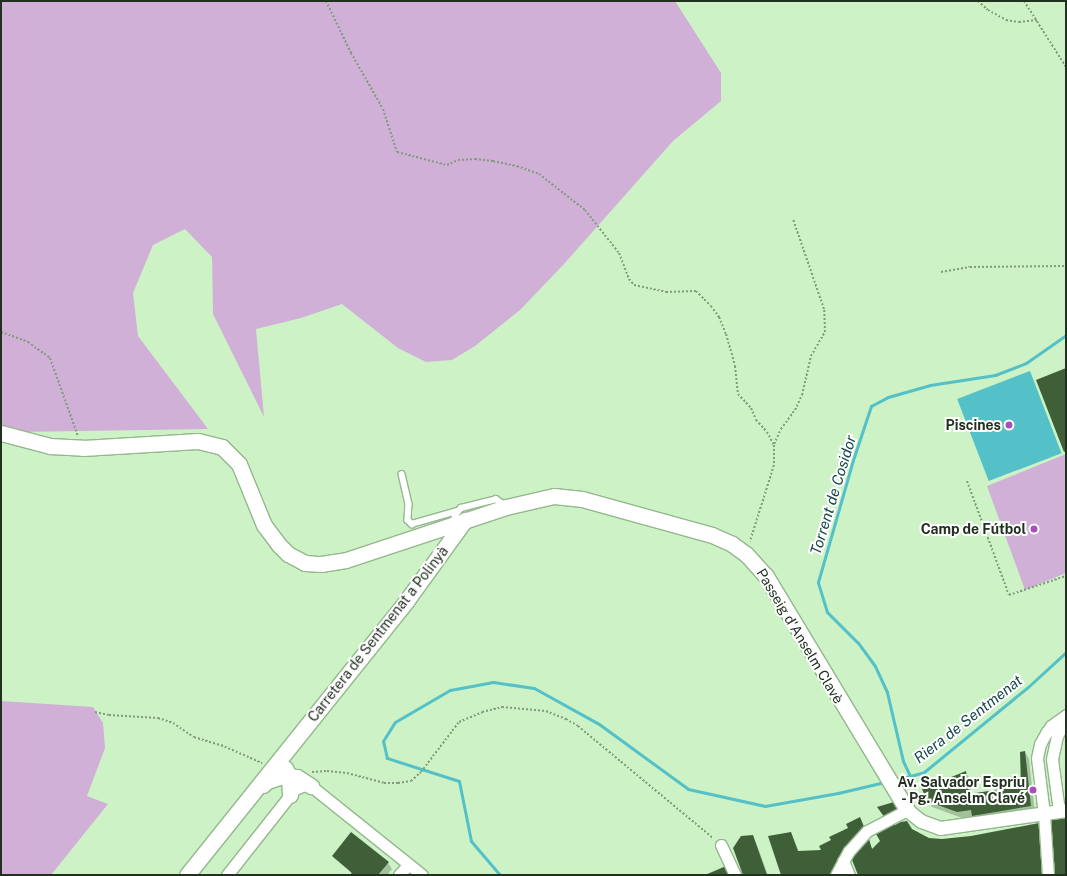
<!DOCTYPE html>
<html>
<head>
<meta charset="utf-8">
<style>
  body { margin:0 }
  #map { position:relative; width:1067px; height:876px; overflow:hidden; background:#cdf2c6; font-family:"Public Sans",sans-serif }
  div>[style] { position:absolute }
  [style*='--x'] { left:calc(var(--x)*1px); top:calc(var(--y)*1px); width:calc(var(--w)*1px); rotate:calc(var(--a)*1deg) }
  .green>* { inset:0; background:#d0b0d7 }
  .water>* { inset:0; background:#53c1c7; transform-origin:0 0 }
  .shadow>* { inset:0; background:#0003 }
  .stream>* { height:3px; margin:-1.5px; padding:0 1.5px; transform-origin:1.5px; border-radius:1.5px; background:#53c1c7 }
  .building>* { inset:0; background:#3f5f39 }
  .path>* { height:2px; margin-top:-1px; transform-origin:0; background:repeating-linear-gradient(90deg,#819b7c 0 2px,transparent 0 4px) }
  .roads { filter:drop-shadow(1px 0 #94b78d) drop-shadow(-1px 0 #94b78d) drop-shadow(0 1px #94b78d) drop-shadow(0 -1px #94b78d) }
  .service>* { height:5.5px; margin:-2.75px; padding:0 2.75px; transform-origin:2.75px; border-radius:2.75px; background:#fff }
  .minor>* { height:11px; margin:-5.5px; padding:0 5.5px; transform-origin:5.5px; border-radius:5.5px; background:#fff }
  .tertiary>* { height:13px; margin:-6.5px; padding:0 6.5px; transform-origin:6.5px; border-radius:6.5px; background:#fff }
  .secondary>* { height:15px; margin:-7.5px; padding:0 7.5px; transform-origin:7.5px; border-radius:7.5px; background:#fff }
  .dots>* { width:11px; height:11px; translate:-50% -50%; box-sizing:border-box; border:2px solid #fff; border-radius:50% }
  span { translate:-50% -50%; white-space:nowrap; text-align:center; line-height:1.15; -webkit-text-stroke:4px #fff; paint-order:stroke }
  .poi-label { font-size:14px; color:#223020; font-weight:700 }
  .right { translate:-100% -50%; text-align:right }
  .street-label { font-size:14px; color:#223020 }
  .water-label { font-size:15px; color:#17484b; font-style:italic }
  .frame { position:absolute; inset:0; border:2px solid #223020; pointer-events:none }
</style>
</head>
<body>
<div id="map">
  <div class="green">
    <i style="clip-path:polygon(1px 1px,675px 1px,721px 73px,721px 101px,673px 141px,564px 264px,520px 310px,475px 346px,452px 360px,426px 362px,398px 348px,342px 304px,301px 318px,256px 329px,264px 417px,213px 314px,212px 257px,185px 229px,153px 245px,133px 293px,138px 336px,208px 429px,17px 432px,1px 428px)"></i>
    <i style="clip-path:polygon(1066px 454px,1066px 573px,1025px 590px,987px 486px)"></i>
    <i style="clip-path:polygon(1px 701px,93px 707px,103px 723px,105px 748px,87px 796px,108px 804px,51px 875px,1px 875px)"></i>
  </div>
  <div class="water">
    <i style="left:1030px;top:371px;width:88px;height:78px;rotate:69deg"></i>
  </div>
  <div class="shadow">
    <i style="clip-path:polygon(1025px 752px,1029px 759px,1035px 813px,962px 818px,932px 807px,928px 800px,966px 773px,970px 779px,972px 794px,1022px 787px)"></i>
    <i style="clip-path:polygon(860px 819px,868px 836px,854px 849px,868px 841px,873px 850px,895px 826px,912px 830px,929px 839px,942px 840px,971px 837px,1038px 825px,1042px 831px,1045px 875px,859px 875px,850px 853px,782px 875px,791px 833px,799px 852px,822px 851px,832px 841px,850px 829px)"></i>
    <i style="clip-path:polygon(753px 836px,756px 843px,768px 875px,745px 875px)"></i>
    <i style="clip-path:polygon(388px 863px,392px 869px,387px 875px,352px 875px,347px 867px)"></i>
  </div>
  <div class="stream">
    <i style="--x:910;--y:776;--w:17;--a:-115"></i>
    <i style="--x:903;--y:761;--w:71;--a:-103.1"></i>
    <i style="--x:887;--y:692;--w:29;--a:-115"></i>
    <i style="--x:875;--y:666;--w:29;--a:-126"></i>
    <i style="--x:858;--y:643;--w:44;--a:-135"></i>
    <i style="--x:827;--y:612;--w:31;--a:-107"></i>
    <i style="--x:818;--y:582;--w:127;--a:-74"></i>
    <i style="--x:853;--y:460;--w:57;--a:-71.6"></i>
    <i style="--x:871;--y:406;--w:19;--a:-28"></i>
    <i style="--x:888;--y:397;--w:44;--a:-15.9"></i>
    <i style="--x:930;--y:385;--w:66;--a:-8.7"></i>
    <i style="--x:995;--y:375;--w:33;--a:-21"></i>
    <i style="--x:1026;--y:363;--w:49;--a:-35"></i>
    <i style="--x:895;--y:780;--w:30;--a:-15"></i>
    <i style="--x:924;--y:772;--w:134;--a:-39.3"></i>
    <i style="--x:1028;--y:687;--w:52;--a:-42.6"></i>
    <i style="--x:500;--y:875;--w:45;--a:-130.5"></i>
    <i style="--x:471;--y:841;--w:61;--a:-101.3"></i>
    <i style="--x:459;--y:781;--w:76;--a:-162.3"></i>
    <i style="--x:387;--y:758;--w:17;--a:-103"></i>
    <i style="--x:383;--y:741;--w:22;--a:-58"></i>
    <i style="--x:395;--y:722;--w:64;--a:-30.2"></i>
    <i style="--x:450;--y:690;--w:44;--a:-10.5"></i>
    <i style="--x:493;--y:682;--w:41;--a:8.3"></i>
    <i style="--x:534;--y:688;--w:74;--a:29"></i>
    <i style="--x:599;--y:724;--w:110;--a:36.1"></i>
    <i style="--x:688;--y:789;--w:79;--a:12.4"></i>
    <i style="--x:765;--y:806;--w:74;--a:-10.1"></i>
    <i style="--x:838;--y:793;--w:48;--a:-13.2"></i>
  </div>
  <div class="building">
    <i style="clip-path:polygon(1066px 368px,1066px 451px,1064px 452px,1036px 380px)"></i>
    <i style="clip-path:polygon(1025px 751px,1031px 806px,972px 816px,971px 810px,957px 812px,927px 801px,922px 789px,966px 771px,969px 794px,1021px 786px,1020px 752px)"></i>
    <i style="clip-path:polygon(894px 802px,898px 809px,885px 818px,877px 807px)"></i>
    <i style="clip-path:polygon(860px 817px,865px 829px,833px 875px,781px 875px,768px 836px,791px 832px,798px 851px,821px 850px,819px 846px,831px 840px,829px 837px,848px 828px,846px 824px)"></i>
    <i style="clip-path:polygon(1066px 818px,1066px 875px,1055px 875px,1051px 820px)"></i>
    <i style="clip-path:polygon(907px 821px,912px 829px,929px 838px,942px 839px,971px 836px,1039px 823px,1042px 875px,858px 875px,850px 855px,852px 851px,869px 839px,872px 849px,880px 841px,875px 832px,894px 822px,895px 825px,901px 822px)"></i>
    <i style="clip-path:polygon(351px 832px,389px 862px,378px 875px,350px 875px,352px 873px,332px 856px)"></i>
    <i style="clip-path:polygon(753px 835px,767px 875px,743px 875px,733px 848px,741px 836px)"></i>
    <i style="clip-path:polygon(726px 866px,730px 875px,705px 875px)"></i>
  </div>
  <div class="path">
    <i style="--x:326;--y:1;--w:58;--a:64.3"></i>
    <i style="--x:351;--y:53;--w:64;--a:60.3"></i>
    <i style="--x:383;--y:109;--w:45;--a:72"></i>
    <i style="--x:397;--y:152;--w:52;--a:14.6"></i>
    <i style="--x:447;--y:165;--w:12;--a:-24"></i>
    <i style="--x:458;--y:160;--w:17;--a:-3"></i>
    <i style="--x:475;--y:159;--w:18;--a:6"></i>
    <i style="--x:493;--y:161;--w:25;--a:12"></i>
    <i style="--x:517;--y:166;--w:23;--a:20"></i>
    <i style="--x:539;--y:174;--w:58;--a:38"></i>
    <i style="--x:585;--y:210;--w:55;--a:51.7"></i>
    <i style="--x:619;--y:253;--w:28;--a:69"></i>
    <i style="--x:629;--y:279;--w:8;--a:50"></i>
    <i style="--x:634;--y:285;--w:33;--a:12"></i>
    <i style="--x:666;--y:292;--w:30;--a:-2"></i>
    <i style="--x:696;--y:291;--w:21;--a:45"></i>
    <i style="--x:711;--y:306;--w:14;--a:54"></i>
    <i style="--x:719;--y:317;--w:18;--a:68"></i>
    <i style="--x:726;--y:334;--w:33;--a:74"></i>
    <i style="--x:735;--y:366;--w:28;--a:84"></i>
    <i style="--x:738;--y:394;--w:19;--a:47"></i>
    <i style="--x:751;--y:408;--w:13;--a:67"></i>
    <i style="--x:756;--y:420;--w:16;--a:47"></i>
    <i style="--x:767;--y:432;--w:15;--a:62"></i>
    <i style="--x:774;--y:445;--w:20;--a:90"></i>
    <i style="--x:774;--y:465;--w:80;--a:107.5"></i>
    <i style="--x:978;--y:1;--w:13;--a:42"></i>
    <i style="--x:988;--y:10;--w:21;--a:29"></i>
    <i style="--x:1006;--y:20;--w:13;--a:9"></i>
    <i style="--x:1019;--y:22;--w:18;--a:-6"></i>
    <i style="--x:1024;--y:1;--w:78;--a:57.5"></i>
    <i style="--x:941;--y:272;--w:29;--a:-10"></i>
    <i style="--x:970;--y:267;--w:96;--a:-0.6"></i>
    <i style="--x:1;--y:332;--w:29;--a:20"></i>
    <i style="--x:28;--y:342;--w:27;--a:36"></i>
    <i style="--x:50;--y:358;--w:83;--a:70.3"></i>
    <i style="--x:774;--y:444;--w:17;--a:-65"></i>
    <i style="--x:781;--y:429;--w:24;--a:-54"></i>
    <i style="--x:795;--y:410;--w:17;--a:-65"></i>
    <i style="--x:802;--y:395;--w:40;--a:-77"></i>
    <i style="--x:811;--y:356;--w:28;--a:-60"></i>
    <i style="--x:825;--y:332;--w:23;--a:-92"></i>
    <i style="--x:824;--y:309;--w:95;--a:-109"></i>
    <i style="--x:967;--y:481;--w:121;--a:69.8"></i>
    <i style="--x:1009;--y:595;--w:60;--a:-18.4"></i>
    <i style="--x:95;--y:712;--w:14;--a:12"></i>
    <i style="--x:109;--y:715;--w:49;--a:3.5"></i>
    <i style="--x:158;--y:718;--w:16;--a:18"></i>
    <i style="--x:173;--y:723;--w:25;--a:34"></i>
    <i style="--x:194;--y:737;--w:28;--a:17"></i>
    <i style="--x:221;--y:745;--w:45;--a:23.7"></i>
    <i style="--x:312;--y:772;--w:15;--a:-4"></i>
    <i style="--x:327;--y:771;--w:20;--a:6"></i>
    <i style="--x:347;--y:773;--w:38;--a:15"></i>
    <i style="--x:384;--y:783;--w:14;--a:0"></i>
    <i style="--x:398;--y:783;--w:13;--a:-9"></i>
    <i style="--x:411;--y:781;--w:13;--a:-42"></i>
    <i style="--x:421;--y:772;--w:63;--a:-52.8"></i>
    <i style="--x:459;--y:722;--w:25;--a:-23"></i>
    <i style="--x:482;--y:712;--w:21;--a:-14"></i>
    <i style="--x:502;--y:707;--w:44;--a:5.2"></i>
    <i style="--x:546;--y:711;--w:22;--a:22"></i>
    <i style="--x:566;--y:719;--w:14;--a:30"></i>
    <i style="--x:578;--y:726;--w:175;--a:39.7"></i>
  </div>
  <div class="roads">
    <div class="service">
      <i style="--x:402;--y:474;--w:31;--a:77"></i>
      <i style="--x:409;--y:504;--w:16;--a:94"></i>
      <i style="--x:408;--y:520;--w:6;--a:45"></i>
      <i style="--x:412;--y:524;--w:47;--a:-16.1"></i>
      <i style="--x:454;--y:523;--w:8;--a:-83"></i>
      <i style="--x:455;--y:515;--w:9;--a:-49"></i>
      <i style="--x:461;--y:508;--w:36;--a:-14"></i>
      <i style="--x:496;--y:499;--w:12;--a:35"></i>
    </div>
    <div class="minor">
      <i style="--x:1059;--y:811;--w:52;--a:-97.7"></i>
      <i style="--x:1052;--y:759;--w:24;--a:-78"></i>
      <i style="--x:1057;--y:736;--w:19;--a:-62"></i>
      <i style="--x:721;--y:845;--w:33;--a:65"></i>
      <i style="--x:843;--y:861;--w:15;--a:67"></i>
      <i style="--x:227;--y:875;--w:110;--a:-51.7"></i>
      <i style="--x:295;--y:789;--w:11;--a:-22"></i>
      <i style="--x:305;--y:785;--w:6;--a:9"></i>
      <i style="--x:311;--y:786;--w:142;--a:38.7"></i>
      <i style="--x:399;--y:875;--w:13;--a:-48"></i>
      <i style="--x:836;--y:875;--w:27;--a:-62"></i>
      <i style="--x:849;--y:851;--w:27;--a:-48"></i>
      <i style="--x:867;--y:831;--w:45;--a:-27.7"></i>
      <i style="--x:1048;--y:875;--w:61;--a:-93.8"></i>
      <i style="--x:1044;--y:814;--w:56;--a:-97.1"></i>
      <i style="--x:1037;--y:758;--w:14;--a:-78"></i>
      <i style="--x:1040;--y:744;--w:13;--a:-61"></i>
      <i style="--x:1046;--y:733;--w:9;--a:-54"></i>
      <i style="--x:1051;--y:726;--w:19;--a:-36"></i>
    </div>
    <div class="tertiary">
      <i style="--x:907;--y:810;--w:18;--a:38"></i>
      <i style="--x:921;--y:821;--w:20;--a:20"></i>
      <i style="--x:940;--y:828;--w:127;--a:-8.1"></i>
    </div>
    <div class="secondary">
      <i style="--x:1;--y:433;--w:51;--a:14.9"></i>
      <i style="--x:50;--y:446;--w:33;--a:3"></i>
      <i style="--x:83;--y:448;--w:115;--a:-3.5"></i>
      <i style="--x:198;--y:441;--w:25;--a:14"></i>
      <i style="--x:222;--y:447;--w:24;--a:45"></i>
      <i style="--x:239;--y:464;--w:66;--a:67.7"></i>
      <i style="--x:264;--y:525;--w:25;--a:53"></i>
      <i style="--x:279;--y:545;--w:13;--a:45"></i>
      <i style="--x:288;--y:554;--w:19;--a:28"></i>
      <i style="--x:305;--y:563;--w:16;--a:4"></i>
      <i style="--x:321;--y:564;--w:25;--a:-9"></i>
      <i style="--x:346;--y:560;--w:169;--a:-18.3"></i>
      <i style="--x:506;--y:507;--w:49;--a:-12.9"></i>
      <i style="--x:554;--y:496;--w:28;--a:6"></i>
      <i style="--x:582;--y:499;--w:135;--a:15.5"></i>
      <i style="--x:712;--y:535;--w:22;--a:24"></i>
      <i style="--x:732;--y:544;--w:17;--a:36"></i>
      <i style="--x:746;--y:554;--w:30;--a:48"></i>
      <i style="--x:766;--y:576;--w:273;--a:58.9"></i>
      <i style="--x:285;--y:768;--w:9;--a:63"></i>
      <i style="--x:289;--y:776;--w:19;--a:87"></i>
      <i style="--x:263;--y:785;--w:6;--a:-45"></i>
      <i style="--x:267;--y:781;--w:16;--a:-18"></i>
      <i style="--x:282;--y:776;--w:15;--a:4"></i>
      <i style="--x:297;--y:777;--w:17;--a:33"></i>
      <i style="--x:187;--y:875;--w:352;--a:-51.3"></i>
      <i style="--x:407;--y:600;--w:99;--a:-54.1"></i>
    </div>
  </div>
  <div class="dots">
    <i style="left:1009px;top:425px;background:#a94fbb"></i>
    <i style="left:1034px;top:529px;background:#a94fbb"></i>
    <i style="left:1033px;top:790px;background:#a94fbb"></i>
  </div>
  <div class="poi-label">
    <span class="right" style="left:1001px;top:425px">Piscines</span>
    <span class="right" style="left:1026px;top:529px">Camp de Fútbol</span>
    <span class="right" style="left:1025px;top:790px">Av. Salvador Espriu<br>- Pg. Anselm Clavé</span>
  </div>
  <div class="street-label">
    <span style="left:378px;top:634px;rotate:-52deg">Carretera de Sentmenat a Polinyà</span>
    <span style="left:800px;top:636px;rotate:59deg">Passeig d'Anselm Clavè</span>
  </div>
  <div class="water-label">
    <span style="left:833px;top:495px;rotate:-73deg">Torrent de Cosidor</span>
    <span style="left:968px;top:719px;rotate:-38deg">Riera de Sentmenat</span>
  </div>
  <div class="frame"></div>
</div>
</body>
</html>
